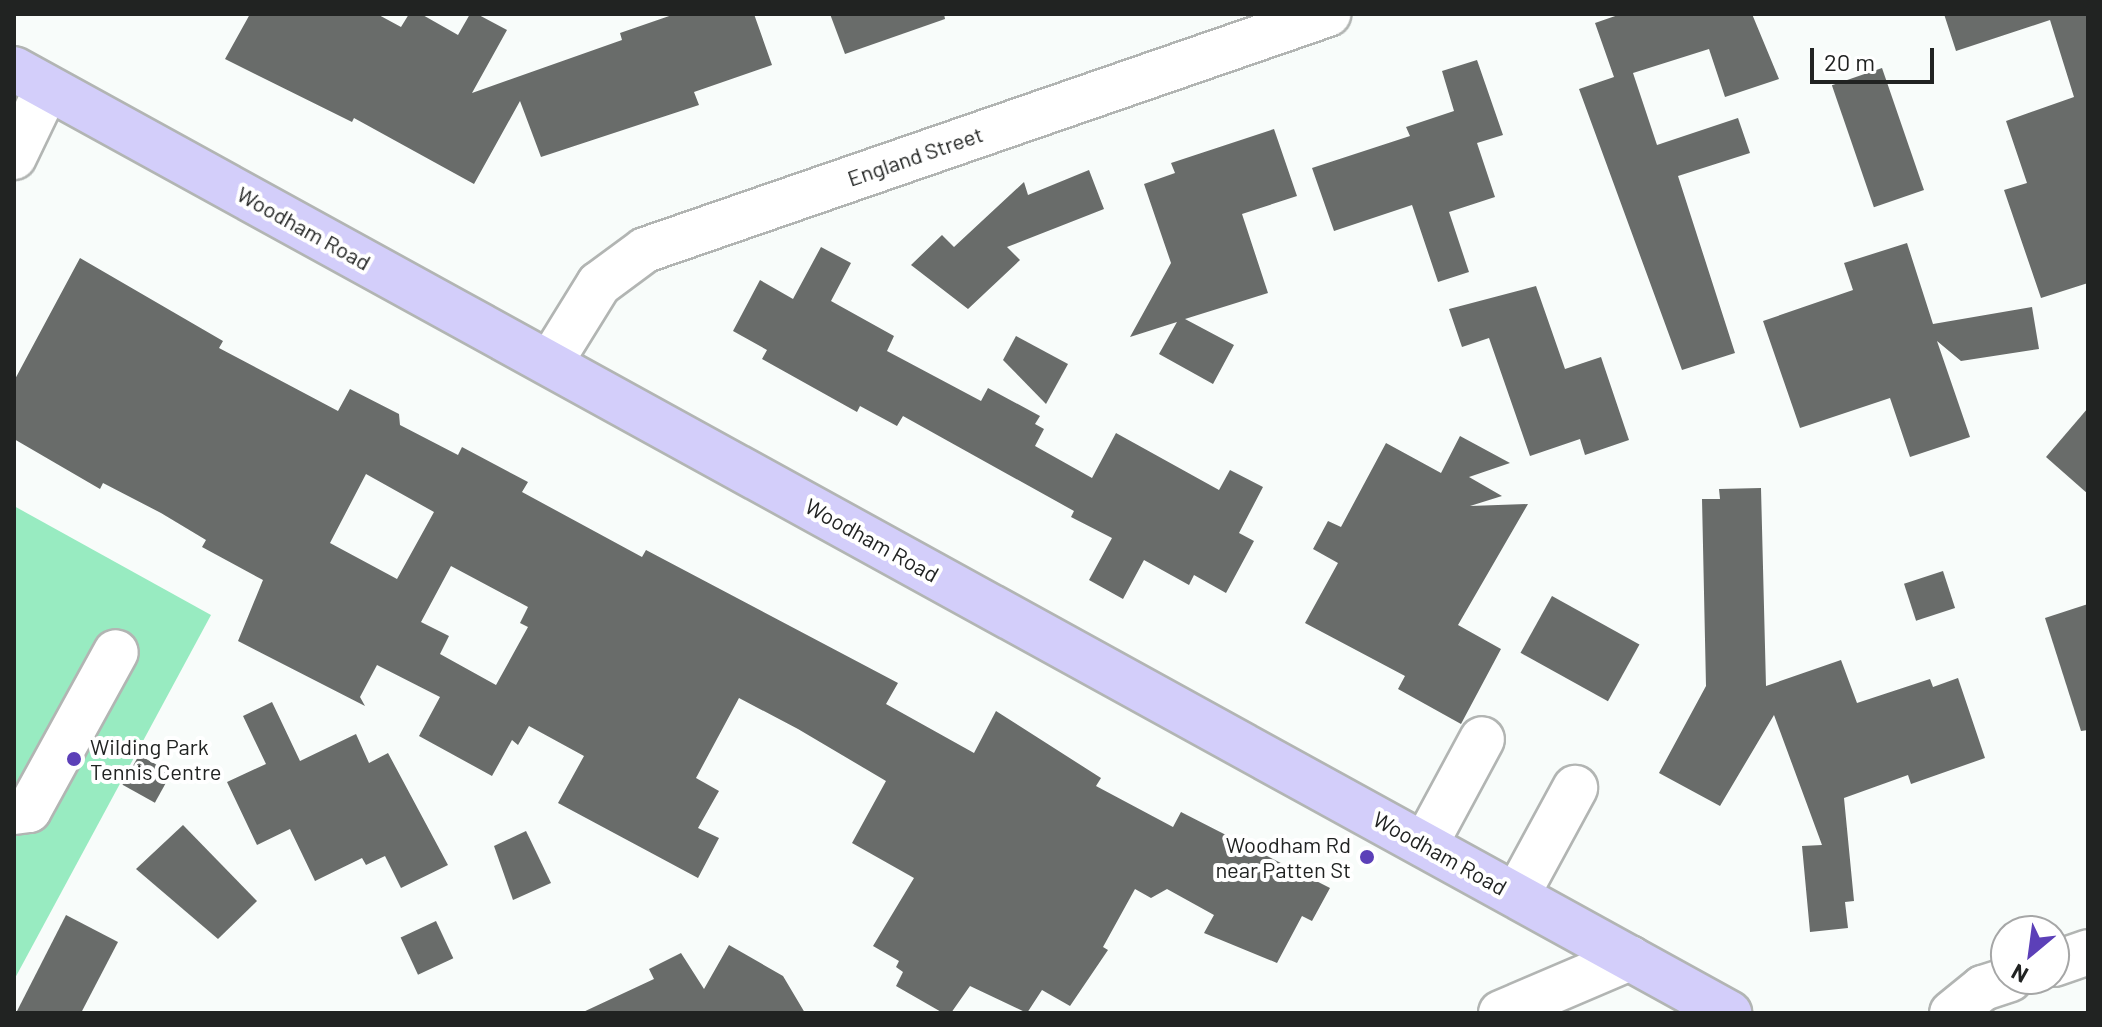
<!DOCTYPE html>
<html>
<head>
<meta charset="utf-8">
<style>
  body { margin:0 }
  #map { position:relative; width:2102px; height:1027px; overflow:hidden; background:#f8fcfa; font-family:Barlow,sans-serif }
  div>[style] { position:absolute }
  [style*='--x'] { left:calc(var(--x)*1px); top:calc(var(--y)*1px); width:calc(var(--w)*1px); rotate:calc(var(--a)*1deg) }
  .green>* { inset:0; background:#98ebc1 }
  .building>* { inset:0; background:#696c6a; transform-origin:0 0 }
  .roads { filter:drop-shadow(2px 0 #b2b5b3) drop-shadow(-2px 0 #b2b5b3) drop-shadow(0 2px #b2b5b3) drop-shadow(0 -2px #b2b5b3) }
  .minor>* { height:44px; margin:-22px; padding:0 22px; transform-origin:22px; border-radius:22px; background:#fff }
  .major>* { height:44px; margin:-22px; padding:0 22px; transform-origin:22px; border-radius:22px; background:#d3cefa }
  .dots>* { width:22px; height:22px; translate:-50% -50%; box-sizing:border-box; border:4px solid #fff; border-radius:50% }
  span { translate:-50% -50%; white-space:nowrap; text-align:center; line-height:1.15; -webkit-text-stroke:8px #fff; paint-order:stroke }
  .street-label { font-size:22px; color:#212322 }
  .poi-label { font-size:22px; color:#212322 }
  .left { translate:0 -50%; text-align:left }
  .right { translate:-100% -50%; text-align:right }
  .frame { position:absolute; inset:0; border:16px solid #212322; pointer-events:none }
  .north { position:absolute; left:1990px; top:915px; width:80px; height:80px; box-sizing:border-box; background:#fff; border:2px solid #a6a7a7; border-radius:50%; rotate:209deg; font-size:22px; font-weight:700; line-height:32px; text-align:center; color:#212322 }
  .north::after { content:''; display:block; margin:auto; width:28px; height:36px; background:#5c40b8; clip-path:polygon(50% 0,100% 100%,50% 72%,0 100%) }
  .scale { position:absolute; left:1810px; top:48px; width:124px; height:36px; box-sizing:border-box; border:4px solid #212322; border-top:0; padding-left:10px; font-size:24px; line-height:28px; white-space:nowrap; color:#212322; -webkit-text-stroke:6px #fff; paint-order:stroke }
</style>
</head>
<body>
<div id="map">
  <div class="green">
    <i style="clip-path:polygon(14px 506px,211px 615px,14px 980px)"></i>
  </div>
  <div class="building">
    <i style="clip-path:polygon(250px 14px,377px 14px,401px 27px,409px 14px,421px 14px,458px 35px,470px 14px,477px 14px,507px 30px,472px 93px,622px 40px,620px 33px,675px 14px,754px 14px,772px 65px,694px 92px,699px 105px,541px 157px,520px 101px,474px 184px,354px 118px,352px 122px,225px 59px)"></i>
    <i style="clip-path:polygon(830px 14px,944px 14px,945px 19px,845px 54px)"></i>
    <i style="clip-path:polygon(1621px 14px,1752px 14px,1779px 79px,1725px 97px,1709px 49px,1633px 73px,1657px 145px,1738px 118px,1750px 153px,1678px 176px,1735px 353px,1682px 370px,1579px 89px,1614px 77px,1595px 23px)"></i>
    <i style="clip-path:polygon(1944px 14px,2088px 14px,2088px 283px,2041px 298px,2004px 190px,2027px 183px,2006px 121px,2074px 97px,2050px 20px,1956px 51px)"></i>
    <i style="clip-path:polygon(1477px 60px,1503px 135px,1477px 143px,1495px 197px,1449px 212px,1469px 272px,1438px 282px,1412px 205px,1334px 231px,1312px 168px,1410px 136px,1406px 127px,1454px 111px,1442px 71px)"></i>
    <i style="left:1882px;top:68px;width:129px;height:53px;rotate:71deg"></i>
    <i style="clip-path:polygon(1274px 129px,1297px 196px,1242px 214px,1268px 293px,1185px 319px,1234px 345px,1213px 384px,1159px 354px,1177px 322px,1130px 337px,1171px 263px,1144px 184px,1175px 173px,1171px 163px)"></i>
    <i style="clip-path:polygon(1089px 170px,1104px 209px,1007px 247px,1020px 260px,968px 309px,911px 265px,942px 235px,954px 247px,1024px 182px,1028px 195px)"></i>
    <i style="clip-path:polygon(1907px 243px,1933px 324px,2032px 307px,2039px 349px,1961px 361px,1937px 341px,1970px 437px,1910px 457px,1890px 398px,1800px 428px,1763px 321px,1853px 290px,1844px 263px)"></i>
    <i style="clip-path:polygon(821px 247px,851px 263px,831px 301px,894px 336px,887px 351px,981px 401px,988px 388px,1040px 416px,1035px 424px,1044px 429px,1035px 446px,1092px 478px,1116px 433px,1219px 490px,1230px 470px,1263px 487px,1239px 533px,1254px 541px,1226px 593px,1194px 575px,1189px 585px,1144px 560px,1123px 599px,1089px 580px,1112px 538px,1071px 517px,1074px 511px,903px 416px,897px 426px,860px 406px,857px 412px,762px 359px,767px 350px,733px 331px,760px 280px,793px 299px)"></i>
    <i style="clip-path:polygon(evenodd,80px 258px,223px 341px,219px 348px,338px 411px,350px 389px,399px 414px,400px 425px,458px 455px,462px 447px,528px 482px,522px 492px,642px 557px,646px 550px,898px 683px,886px 704px,974px 753px,996px 711px,1101px 778px,1096px 786px,1173px 827px,1181px 812px,1330px 888px,1312px 921px,1302px 916px,1277px 963px,1204px 933px,1214px 915px,1167px 889px,1151px 898px,1135px 889px,1103px 947px,1108px 950px,1070px 1006px,1042px 990px,1027px 1013px,970px 986px,951px 1013px,943px 1013px,896px 986px,903px 972px,896px 967px,899px 961px,873px 946px,914px 878px,852px 843px,886px 781px,798px 729px,739px 698px,696px 778px,719px 791px,698px 828px,719px 838px,698px 878px,558px 803px,584px 756px,529px 726px,518px 745px,512px 740px,492px 776px,419px 736px,440px 697px,377px 665px,360px 697px,365px 706px,238px 641px,263px 580px,202px 547px,206px 540px,161px 513px,103px 483px,100px 489px,14px 439px,14px 381px,80px 258px,366px 474px,434px 512px,397px 579px,330px 543px,366px 474px,80px 258px,451px 566px,528px 607px,520px 623px,528px 627px,496px 685px,440px 654px,449px 636px,421px 622px,451px 566px)"></i>
    <i style="clip-path:polygon(1536px 286px,1565px 369px,1601px 357px,1629px 440px,1585px 455px,1580px 439px,1530px 456px,1489px 338px,1462px 347px,1449px 309px)"></i>
    <i style="clip-path:polygon(1016px 336px,1068px 364px,1046px 404px,1003px 360px)"></i>
    <i style="clip-path:polygon(2088px 408px,2088px 494px,2046px 457px)"></i>
    <i style="clip-path:polygon(1460px 436px,1510px 463px,1469px 477px,1502px 496px,1470px 506px,1528px 504px,1458px 625px,1501px 649px,1461px 724px,1398px 689px,1405px 676px,1305px 623px,1338px 563px,1313px 549px,1328px 521px,1341px 527px,1386px 443px,1441px 473px)"></i>
    <i style="clip-path:polygon(1761px 488px,1766px 686px,1841px 660px,1857px 703px,1930px 679px,1933px 687px,1958px 678px,1985px 758px,1911px 784px,1908px 775px,1844px 798px,1854px 901px,1845px 902px,1848px 928px,1810px 932px,1802px 846px,1822px 845px,1774px 715px,1720px 806px,1659px 773px,1706px 686px,1702px 499px,1720px 499px,1719px 489px)"></i>
    <i style="left:1943px;top:571px;width:39px;height:41px;rotate:72deg"></i>
    <i style="left:1552px;top:596px;width:100px;height:65px;rotate:29deg"></i>
    <i style="clip-path:polygon(2088px 604px,2088px 730px,2081px 731px,2045px 618px)"></i>
    <i style="clip-path:polygon(272px 702px,300px 761px,356px 734px,369px 763px,388px 753px,448px 865px,401px 888px,385px 856px,366px 865px,362px 858px,315px 881px,290px 829px,257px 845px,227px 782px,266px 764px,243px 716px)"></i>
    <i style="left:139px;top:755px;width:37px;height:34px;rotate:29deg"></i>
    <i style="clip-path:polygon(183px 825px,257px 901px,218px 939px,136px 869px)"></i>
    <i style="clip-path:polygon(526px 831px,551px 883px,513px 900px,494px 846px)"></i>
    <i style="clip-path:polygon(66px 915px,118px 942px,81px 1013px,16px 1013px)"></i>
    <i style="left:436px;top:921px;width:41px;height:39px;rotate:65deg"></i>
    <i style="clip-path:polygon(729px 945px,783px 976px,805px 1013px,581px 1013px,654px 979px,649px 969px,681px 953px,704px 989px)"></i>
  </div>
  <div class="roads">
    <div class="minor">
      <i style="--x:14;--y:157;--w:76;--a:-64.4"></i>
      <i style="--x:550;--y:363;--w:93;--a:-58.2"></i>
      <i style="--x:599;--y:284;--w:57;--a:-36.5"></i>
      <i style="--x:645;--y:250;--w:723;--a:-19.06"></i>
      <i style="--x:14;--y:812;--w:15;--a:-8"></i>
      <i style="--x:29;--y:810;--w:180;--a:-61.2"></i>
      <i style="--x:1425;--y:845;--w:120;--a:-61.7"></i>
      <i style="--x:1517;--y:895;--w:122;--a:-61.5"></i>
      <i style="--x:2054;--y:964;--w:36;--a:-19"></i>
      <i style="--x:1501;--y:1013;--w:140;--a:-23.1"></i>
      <i style="--x:1952;--y:1013;--w:40;--a:-39"></i>
      <i style="--x:1983;--y:988;--w:28;--a:-18"></i>
    </div>
    <div class="major">
      <i style="--x:14;--y:69;--w:1958;--a:28.83"></i>
    </div>
  </div>
  <div class="dots">
    <i style="left:74px;top:759px;background:#5c40b8"></i>
    <i style="left:1367px;top:857px;background:#5c40b8"></i>
  </div>
  <div class="street-label">
    <span style="left:915px;top:156px;rotate:-19deg">England Street</span>
    <span style="left:304px;top:228px;rotate:29deg">Woodham Road</span>
    <span style="left:872px;top:540px;rotate:29deg">Woodham Road</span>
    <span style="left:1440px;top:853px;rotate:29deg">Woodham Road</span>
  </div>
  <div class="poi-label">
    <span class="left" style="left:90px;top:759px">Wilding Park<br>Tennis Centre</span>
    <span class="right" style="left:1351px;top:857px">Woodham Rd<br>near Patten St</span>
  </div>
  <div class="frame"></div>
  <div class="north">N</div>
  <div class="scale">20 m</div>
</div>
</body>
</html>
